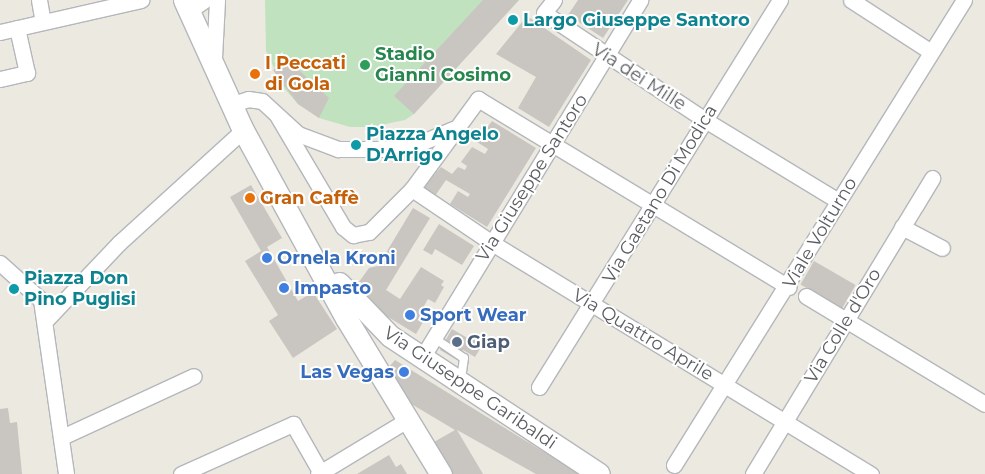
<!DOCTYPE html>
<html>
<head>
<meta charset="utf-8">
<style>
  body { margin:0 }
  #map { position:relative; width:985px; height:474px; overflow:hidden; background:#ece9e1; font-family:Montserrat,sans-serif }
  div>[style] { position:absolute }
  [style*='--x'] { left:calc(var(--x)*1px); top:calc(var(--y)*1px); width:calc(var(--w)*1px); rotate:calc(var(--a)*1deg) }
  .green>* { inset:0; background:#c1e2bf }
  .building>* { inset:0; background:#c9c5c0; transform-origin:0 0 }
  .roads { filter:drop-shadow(1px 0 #b4b7bb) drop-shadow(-1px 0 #b4b7bb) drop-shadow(0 1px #b4b7bb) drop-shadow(0 -1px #b4b7bb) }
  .service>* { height:8px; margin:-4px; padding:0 4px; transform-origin:4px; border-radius:4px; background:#fff }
  .minor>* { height:15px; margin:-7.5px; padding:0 7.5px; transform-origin:7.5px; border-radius:7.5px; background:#fff }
  .secondary>* { height:21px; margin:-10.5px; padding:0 10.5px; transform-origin:10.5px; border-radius:10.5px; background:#fff }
  .dots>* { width:14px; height:14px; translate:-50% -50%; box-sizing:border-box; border:2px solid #fff; border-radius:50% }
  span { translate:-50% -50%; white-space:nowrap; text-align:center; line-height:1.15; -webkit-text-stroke:4px #fff; paint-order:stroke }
  .culture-label { font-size:18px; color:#0d838f; font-weight:700 }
  .left { translate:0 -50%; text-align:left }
  .leisure-label { font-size:18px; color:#27864d; font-weight:700 }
  .food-label { font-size:18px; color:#c56008; font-weight:700 }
  .street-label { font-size:18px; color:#5a5d61 }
  .shop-label { font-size:18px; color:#366cbe; font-weight:700 }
  .right { translate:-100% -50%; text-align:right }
  .service-label { font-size:18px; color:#4e5e75; font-weight:700 }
</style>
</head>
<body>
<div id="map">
  <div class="green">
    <i style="clip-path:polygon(265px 0,519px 0,414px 114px,405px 120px,371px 127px,350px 127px,319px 118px,298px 104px,283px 87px,266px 51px)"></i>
  </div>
  <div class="building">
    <i style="clip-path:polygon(483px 0,519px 0,414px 114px,394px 96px)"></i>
    <i style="clip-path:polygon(578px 0,628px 0,603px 38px,568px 15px)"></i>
    <i style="clip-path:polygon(527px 16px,591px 60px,549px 127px,518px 108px,536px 77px,496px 54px)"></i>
    <i style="clip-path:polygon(289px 61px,329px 98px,319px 118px,298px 104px,273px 70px)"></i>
    <i style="clip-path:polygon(492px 121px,536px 148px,487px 227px,450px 204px,458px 191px,468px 197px,470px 194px,446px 180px,435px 196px,423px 188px,441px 167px,452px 174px,458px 167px,465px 170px,467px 166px,461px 162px,472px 147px,485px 154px,488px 149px,477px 142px)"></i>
    <i style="clip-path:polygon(251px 185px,282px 238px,267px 247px,298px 301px,313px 292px,337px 329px,293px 358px,269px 321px,278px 315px,245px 261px,261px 251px,230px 197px)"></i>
    <i style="clip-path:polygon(413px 208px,430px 218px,386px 290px,400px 299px,421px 267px,444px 281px,441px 285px,444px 287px,435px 303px,428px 299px,424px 306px,430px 310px,416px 334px,365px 303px,356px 286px,369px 268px,378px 266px)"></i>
    <i style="clip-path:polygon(439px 224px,474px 246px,462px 265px,435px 249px,432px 255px,423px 250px)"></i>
    <i style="left:814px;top:261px;width:48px;height:27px;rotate:30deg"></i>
    <i style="clip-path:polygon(452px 329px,471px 340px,474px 336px,484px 342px,475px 357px,463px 350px,457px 360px,440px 350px)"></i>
    <i style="clip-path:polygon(395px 360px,513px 433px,580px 474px,536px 474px,457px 430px,483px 474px,453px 474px,434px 442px,455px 430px,408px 402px,389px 367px)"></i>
    <i style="clip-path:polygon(8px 408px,10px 423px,17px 422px,22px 474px,0 474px,0 409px)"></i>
    <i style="clip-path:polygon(389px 455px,396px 467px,401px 464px,407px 474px,357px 474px)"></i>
  </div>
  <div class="roads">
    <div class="service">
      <i style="--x:434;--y:338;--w:36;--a:34"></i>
      <i style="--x:464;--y:358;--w:21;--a:98"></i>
    </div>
    <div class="minor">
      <i style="--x:39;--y:0;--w:22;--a:80"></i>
      <i style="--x:554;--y:0;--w:16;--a:128"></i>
      <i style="--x:544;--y:13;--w:193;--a:33.6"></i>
      <i style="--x:705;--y:120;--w:156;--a:31.3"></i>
      <i style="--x:851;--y:0;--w:95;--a:33"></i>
      <i style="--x:189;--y:11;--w:19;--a:-35"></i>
      <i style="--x:0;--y:32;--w:145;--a:-12.8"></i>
      <i style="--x:214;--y:58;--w:58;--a:-87"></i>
      <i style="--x:0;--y:79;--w:28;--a:-13"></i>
      <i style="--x:27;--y:73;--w:46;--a:-102.5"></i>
      <i style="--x:230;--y:105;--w:19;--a:-18"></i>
      <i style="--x:248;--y:99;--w:14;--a:8"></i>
      <i style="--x:262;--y:101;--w:49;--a:42.5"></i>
      <i style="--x:298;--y:134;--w:43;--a:20.6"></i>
      <i style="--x:338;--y:149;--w:45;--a:0"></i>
      <i style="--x:383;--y:149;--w:35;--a:-8"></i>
      <i style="--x:418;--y:144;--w:39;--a:-23"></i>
      <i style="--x:278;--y:117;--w:128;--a:59.4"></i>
      <i style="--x:343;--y:227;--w:13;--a:39"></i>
      <i style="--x:353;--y:235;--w:16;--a:-11"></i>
      <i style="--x:369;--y:232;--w:61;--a:-45"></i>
      <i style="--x:412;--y:189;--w:112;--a:-53.7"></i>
      <i style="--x:478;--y:99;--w:363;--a:31.2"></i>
      <i style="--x:412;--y:189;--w:97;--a:34"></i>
      <i style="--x:492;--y:243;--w:444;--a:31.4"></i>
      <i style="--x:902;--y:227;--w:45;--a:27.7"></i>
      <i style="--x:0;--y:263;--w:55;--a:42.1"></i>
      <i style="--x:41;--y:300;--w:176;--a:81.8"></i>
      <i style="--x:806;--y:296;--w:209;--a:31.1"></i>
      <i style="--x:45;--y:321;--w:108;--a:-46.5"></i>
      <i style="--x:119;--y:243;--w:168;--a:-42.3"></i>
      <i style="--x:423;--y:356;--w:417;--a:-58.6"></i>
      <i style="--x:539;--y:387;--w:456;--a:-58.1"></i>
      <i style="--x:62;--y:437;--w:145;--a:-24.8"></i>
      <i style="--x:674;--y:465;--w:548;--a:-58.05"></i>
      <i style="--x:181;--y:474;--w:123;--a:-24.1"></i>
      <i style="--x:293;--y:424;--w:56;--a:60.3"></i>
      <i style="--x:318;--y:474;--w:104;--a:-31.2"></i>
      <i style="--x:753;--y:474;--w:346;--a:-58.8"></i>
    </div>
    <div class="secondary">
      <i style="--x:184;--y:0;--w:143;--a:65.6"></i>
      <i style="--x:243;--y:130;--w:214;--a:61.3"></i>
      <i style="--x:346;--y:318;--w:183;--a:58.7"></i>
      <i style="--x:339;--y:283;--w:74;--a:46.1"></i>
      <i style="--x:390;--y:336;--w:250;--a:33.4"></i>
    </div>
  </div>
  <div class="dots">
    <i style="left:513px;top:20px;background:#0f9aa8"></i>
    <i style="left:365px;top:65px;background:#2e9e5b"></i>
    <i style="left:255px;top:74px;background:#e8710a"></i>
    <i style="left:356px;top:145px;background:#0f9aa8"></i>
    <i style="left:250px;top:198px;background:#e8710a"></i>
    <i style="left:267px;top:258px;background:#3f7fe0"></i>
    <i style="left:284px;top:288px;background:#3f7fe0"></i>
    <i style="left:14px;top:289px;background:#0f9aa8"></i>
    <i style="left:410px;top:315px;background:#3f7fe0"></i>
    <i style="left:457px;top:342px;background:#5c6f8a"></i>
    <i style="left:404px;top:372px;background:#3f7fe0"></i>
  </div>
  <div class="culture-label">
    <span class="left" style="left:523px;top:20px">Largo Giuseppe Santoro</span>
    <span class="left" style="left:366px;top:145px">Piazza Angelo<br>D'Arrigo</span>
    <span class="left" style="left:24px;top:289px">Piazza Don<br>Pino Puglisi</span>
  </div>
  <div class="leisure-label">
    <span class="left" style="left:375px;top:65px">Stadio<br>Gianni Cosimo</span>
  </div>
  <div class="food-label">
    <span class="left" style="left:265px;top:74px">I Peccati<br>di Gola</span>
    <span class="left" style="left:260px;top:198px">Gran Caffè</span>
  </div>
  <div class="street-label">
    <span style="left:639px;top:77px;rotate:33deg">Via dei Mille</span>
    <span style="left:532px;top:178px;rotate:-58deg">Via Giuseppe Santoro</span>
    <span style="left:660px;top:194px;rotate:-59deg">Via Gaetano Di Modica</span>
    <span style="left:820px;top:233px;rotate:-59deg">Viale Volturno</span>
    <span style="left:843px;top:326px;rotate:-59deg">Via Colle d'Oro</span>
    <span style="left:643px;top:335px;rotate:31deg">Via Quattro Aprile</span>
    <span style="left:470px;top:388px;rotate:34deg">Via Giuseppe Garibaldi</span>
  </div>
  <div class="shop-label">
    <span class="left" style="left:277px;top:258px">Ornela Kroni</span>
    <span class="left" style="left:294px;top:288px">Impasto</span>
    <span class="left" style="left:420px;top:315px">Sport Wear</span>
    <span class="right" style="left:394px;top:372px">Las Vegas</span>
  </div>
  <div class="service-label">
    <span class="left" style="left:467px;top:342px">Giap</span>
  </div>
</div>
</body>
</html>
